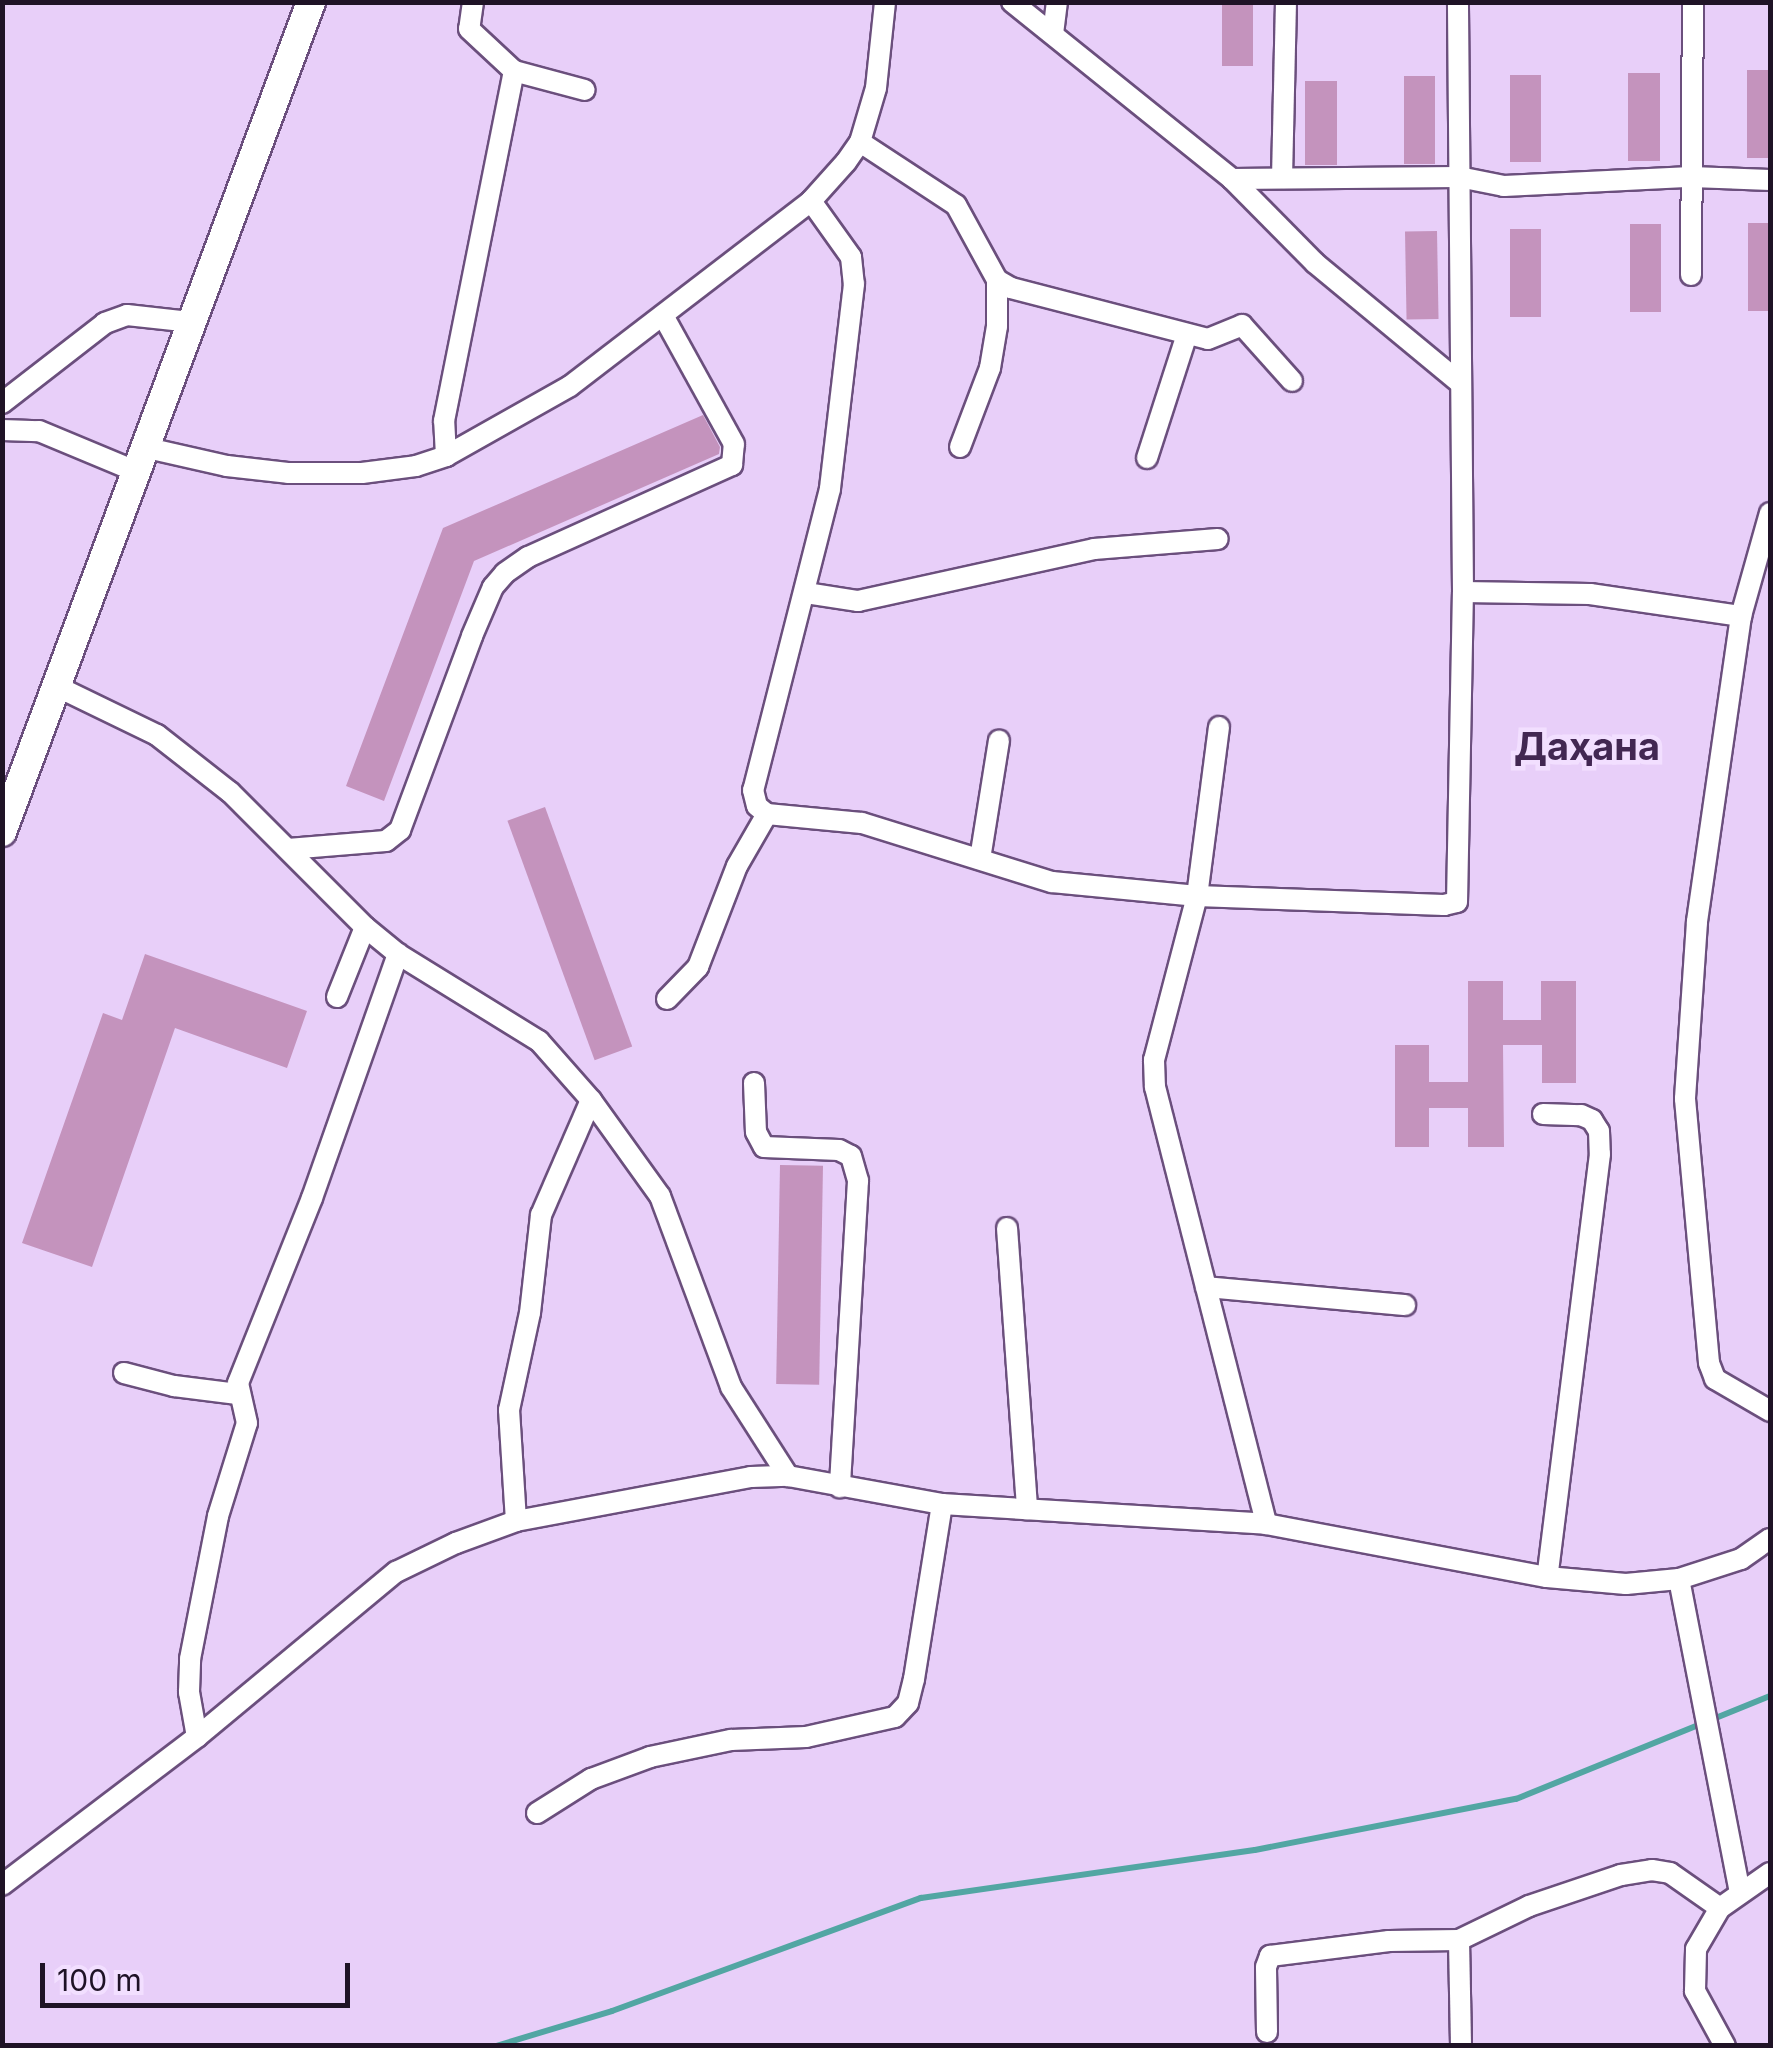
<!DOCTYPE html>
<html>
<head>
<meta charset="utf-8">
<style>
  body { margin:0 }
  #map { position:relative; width:1773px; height:2048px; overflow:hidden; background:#e8cff9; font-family:Inter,sans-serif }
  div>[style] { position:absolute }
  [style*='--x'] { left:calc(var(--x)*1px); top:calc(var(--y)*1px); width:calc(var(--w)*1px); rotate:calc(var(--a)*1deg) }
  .stream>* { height:6px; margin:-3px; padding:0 3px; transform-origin:3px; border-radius:3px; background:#52a6a3 }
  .building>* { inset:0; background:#c493bd; transform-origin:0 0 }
  .roads { filter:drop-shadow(2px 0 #6b4f7d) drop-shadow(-2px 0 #6b4f7d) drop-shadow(0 2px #6b4f7d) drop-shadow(0 -2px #6b4f7d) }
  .minor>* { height:20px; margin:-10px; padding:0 10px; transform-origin:10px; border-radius:10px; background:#fff }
  .major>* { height:28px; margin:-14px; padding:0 14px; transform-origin:14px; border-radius:14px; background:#fff }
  span { translate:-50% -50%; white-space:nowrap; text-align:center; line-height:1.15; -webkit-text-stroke:9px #f2dfff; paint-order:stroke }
  .quarter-label { font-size:38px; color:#422752; font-weight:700 }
  .frame { position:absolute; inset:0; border:5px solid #1f1326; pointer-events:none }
  .scale { position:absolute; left:40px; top:1963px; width:310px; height:45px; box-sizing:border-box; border:5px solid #1f1326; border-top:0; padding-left:12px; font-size:30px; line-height:35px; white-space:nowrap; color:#1f1326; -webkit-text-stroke:8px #f2dfff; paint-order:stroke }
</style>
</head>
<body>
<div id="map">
  <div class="stream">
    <i style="--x:496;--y:2046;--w:121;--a:-16.8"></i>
    <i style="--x:612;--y:2011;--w:329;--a:-20.1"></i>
    <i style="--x:921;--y:1898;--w:337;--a:-8.2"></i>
    <i style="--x:1255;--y:1850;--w:266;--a:-11.1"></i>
    <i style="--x:1516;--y:1799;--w:274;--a:-22.1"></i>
  </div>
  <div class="building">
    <i style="left:1222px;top:2px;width:31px;height:64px"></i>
    <i style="left:1747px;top:70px;width:23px;height:88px"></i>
    <i style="left:1628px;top:73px;width:32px;height:88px"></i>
    <i style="left:1510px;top:75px;width:31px;height:87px"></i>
    <i style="left:1404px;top:76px;width:31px;height:88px"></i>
    <i style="left:1305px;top:81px;width:32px;height:84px"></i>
    <i style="left:1748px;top:223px;width:22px;height:88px"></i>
    <i style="left:1630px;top:224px;width:31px;height:88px"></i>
    <i style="left:1510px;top:229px;width:31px;height:88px"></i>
    <i style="left:1437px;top:231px;width:88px;height:32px;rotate:89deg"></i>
    <i style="clip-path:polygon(703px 415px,720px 447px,719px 454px,474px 561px,384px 801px,346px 786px,443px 528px)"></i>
    <i style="left:545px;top:807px;width:255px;height:40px;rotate:70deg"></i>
    <i style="clip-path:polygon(145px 954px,307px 1011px,287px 1068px,175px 1028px,92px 1267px,22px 1243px,103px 1013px,122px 1020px)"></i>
    <i style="clip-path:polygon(1468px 981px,1503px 981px,1503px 1020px,1541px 1020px,1541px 981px,1576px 981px,1576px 1083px,1542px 1083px,1542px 1045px,1503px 1045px,1504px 1147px,1468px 1147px,1468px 1108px,1429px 1108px,1429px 1147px,1395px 1147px,1395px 1045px,1429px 1045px,1429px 1082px,1468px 1082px)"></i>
    <i style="left:780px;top:1165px;width:43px;height:219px;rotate:1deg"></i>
  </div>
  <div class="roads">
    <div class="minor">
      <i style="--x:473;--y:2;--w:27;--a:98"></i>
      <i style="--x:469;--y:29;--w:62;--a:43"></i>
      <i style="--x:514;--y:71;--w:73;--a:15"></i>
      <i style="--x:1012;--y:2;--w:282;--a:38.8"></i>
      <i style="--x:1232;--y:179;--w:227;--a:-0.5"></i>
      <i style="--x:1459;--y:177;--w:46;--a:11.3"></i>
      <i style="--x:1504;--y:186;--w:187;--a:-2.8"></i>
      <i style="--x:1691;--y:177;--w:79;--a:2.2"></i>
      <i style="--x:1053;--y:34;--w:32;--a:-83"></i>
      <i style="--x:860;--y:142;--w:115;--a:33.3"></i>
      <i style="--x:956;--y:205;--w:85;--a:61.3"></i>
      <i style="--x:997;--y:280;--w:16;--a:30"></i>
      <i style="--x:1011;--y:288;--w:203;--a:14.5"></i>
      <i style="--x:1208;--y:339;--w:37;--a:-22"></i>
      <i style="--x:1242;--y:325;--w:75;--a:48.2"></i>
      <i style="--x:1282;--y:178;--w:176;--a:-88.7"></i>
      <i style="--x:1232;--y:179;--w:118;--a:45.3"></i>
      <i style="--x:1315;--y:263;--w:187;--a:39.6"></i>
      <i style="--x:811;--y:201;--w:69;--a:54.5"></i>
      <i style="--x:851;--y:257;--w:27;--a:84"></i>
      <i style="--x:854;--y:284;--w:206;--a:96.7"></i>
      <i style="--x:830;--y:489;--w:311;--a:104.3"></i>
      <i style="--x:753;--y:790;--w:16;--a:76"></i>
      <i style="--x:757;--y:806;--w:13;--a:39"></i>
      <i style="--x:767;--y:814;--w:95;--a:5.4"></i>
      <i style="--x:862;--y:823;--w:199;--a:17.3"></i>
      <i style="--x:1052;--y:882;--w:146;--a:5.5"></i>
      <i style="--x:1197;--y:896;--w:247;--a:2.1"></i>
      <i style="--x:1444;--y:905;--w:13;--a:-13"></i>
      <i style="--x:1457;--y:902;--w:310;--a:-88.9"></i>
      <i style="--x:1463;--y:592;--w:590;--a:-90.49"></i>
      <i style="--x:1691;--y:275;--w:273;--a:-89.6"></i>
      <i style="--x:2;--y:403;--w:130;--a:-37.8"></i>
      <i style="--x:105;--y:323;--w:23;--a:-20"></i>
      <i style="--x:127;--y:315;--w:63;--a:6.3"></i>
      <i style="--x:2;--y:430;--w:37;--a:2"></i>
      <i style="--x:39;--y:431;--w:104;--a:22.6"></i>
      <i style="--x:143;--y:447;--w:86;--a:12.7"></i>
      <i style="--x:227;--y:466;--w:61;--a:6.5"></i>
      <i style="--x:288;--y:473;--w:74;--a:0"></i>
      <i style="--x:362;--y:473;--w:54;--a:-7.4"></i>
      <i style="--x:416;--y:466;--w:32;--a:-18"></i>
      <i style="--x:446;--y:456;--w:142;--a:-29.4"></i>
      <i style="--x:570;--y:386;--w:304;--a:-37.5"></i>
      <i style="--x:811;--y:201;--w:52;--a:-48.1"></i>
      <i style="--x:846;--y:162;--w:24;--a:-55"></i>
      <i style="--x:860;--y:142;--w:56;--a:-73.5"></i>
      <i style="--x:876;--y:88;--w:86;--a:-84"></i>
      <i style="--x:960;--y:447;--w:85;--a:-69.2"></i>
      <i style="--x:990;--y:368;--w:43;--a:-80.5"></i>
      <i style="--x:997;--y:326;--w:46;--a:-90"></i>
      <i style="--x:446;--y:456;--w:35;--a:-93"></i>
      <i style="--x:444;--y:421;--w:357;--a:-78.7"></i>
      <i style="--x:1147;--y:458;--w:130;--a:-72.1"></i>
      <i style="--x:1463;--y:592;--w:127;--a:0.9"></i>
      <i style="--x:1590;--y:594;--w:153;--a:8.3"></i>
      <i style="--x:1741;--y:616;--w:309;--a:98.2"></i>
      <i style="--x:1697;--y:922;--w:177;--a:93.9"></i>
      <i style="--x:1685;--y:1099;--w:265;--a:84.8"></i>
      <i style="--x:1709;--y:1363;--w:17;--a:69"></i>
      <i style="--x:1715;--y:1379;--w:64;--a:30.2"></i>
      <i style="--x:806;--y:593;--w:53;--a:8.7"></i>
      <i style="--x:858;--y:601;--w:242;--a:-12.4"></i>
      <i style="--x:1094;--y:549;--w:124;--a:-4.6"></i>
      <i style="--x:1741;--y:616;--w:107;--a:-74.3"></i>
      <i style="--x:58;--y:687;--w:110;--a:25.9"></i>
      <i style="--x:157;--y:735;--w:93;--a:38"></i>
      <i style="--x:230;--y:792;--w:191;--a:45"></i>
      <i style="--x:365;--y:927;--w:43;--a:39.3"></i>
      <i style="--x:398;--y:954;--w:166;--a:31.7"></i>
      <i style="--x:539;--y:1041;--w:79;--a:48.6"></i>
      <i style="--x:591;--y:1100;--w:118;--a:54.3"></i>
      <i style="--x:660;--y:1196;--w:204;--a:69.6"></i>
      <i style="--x:731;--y:1387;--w:106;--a:57.4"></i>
      <i style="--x:1219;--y:727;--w:170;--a:97.4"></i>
      <i style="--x:1197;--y:896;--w:170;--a:104.7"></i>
      <i style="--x:1154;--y:1060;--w:27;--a:88"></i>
      <i style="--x:1155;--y:1087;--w:451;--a:75.7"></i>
      <i style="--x:288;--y:849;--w:98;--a:-4.7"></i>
      <i style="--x:386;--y:841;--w:18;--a:-38"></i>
      <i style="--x:400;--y:830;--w:207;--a:-69.6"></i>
      <i style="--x:472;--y:636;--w:53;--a:-66.8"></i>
      <i style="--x:493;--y:587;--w:18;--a:-49"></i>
      <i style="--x:505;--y:573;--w:28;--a:-35"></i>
      <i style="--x:528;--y:557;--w:224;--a:-24.3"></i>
      <i style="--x:732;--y:465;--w:21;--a:-85"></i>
      <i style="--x:734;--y:444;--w:145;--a:-118.9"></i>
      <i style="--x:980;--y:859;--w:120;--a:-80.9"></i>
      <i style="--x:337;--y:997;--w:75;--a:-68.2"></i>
      <i style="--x:667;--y:999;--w:45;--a:-45.9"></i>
      <i style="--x:698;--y:967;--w:108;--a:-68.9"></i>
      <i style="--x:737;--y:866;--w:60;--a:-60"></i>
      <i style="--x:754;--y:1083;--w:49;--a:87.7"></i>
      <i style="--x:756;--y:1132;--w:17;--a:62"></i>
      <i style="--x:764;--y:1147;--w:75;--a:2.3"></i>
      <i style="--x:839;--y:1150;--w:13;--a:27"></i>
      <i style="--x:851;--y:1156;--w:26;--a:74"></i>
      <i style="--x:858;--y:1181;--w:307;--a:93.4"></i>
      <i style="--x:1543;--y:1114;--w:38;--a:2"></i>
      <i style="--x:1581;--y:1115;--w:12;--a:24"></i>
      <i style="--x:1592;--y:1120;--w:13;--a:58"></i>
      <i style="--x:1599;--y:1131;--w:23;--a:88"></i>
      <i style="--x:1600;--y:1154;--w:426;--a:97.1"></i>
      <i style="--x:1007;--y:1228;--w:282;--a:85.9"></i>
      <i style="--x:1206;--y:1287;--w:200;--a:5.2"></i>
      <i style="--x:124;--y:1373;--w:52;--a:14.6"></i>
      <i style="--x:174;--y:1386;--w:64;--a:7.2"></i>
      <i style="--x:516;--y:1521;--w:111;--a:-93.6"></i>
      <i style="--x:509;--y:1410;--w:99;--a:-77.8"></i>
      <i style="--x:530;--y:1313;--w:99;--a:-83.6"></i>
      <i style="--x:541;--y:1215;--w:125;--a:-66.5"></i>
      <i style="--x:1679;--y:1579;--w:320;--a:79"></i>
      <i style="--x:197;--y:1737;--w:46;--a:-100.1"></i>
      <i style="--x:189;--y:1692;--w:33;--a:-88"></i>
      <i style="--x:190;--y:1659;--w:146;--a:-78.9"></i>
      <i style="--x:218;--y:1516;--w:97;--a:-72.7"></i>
      <i style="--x:247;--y:1423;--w:41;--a:-102.7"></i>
      <i style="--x:238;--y:1383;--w:199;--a:-68.2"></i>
      <i style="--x:312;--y:1198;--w:259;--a:-70.6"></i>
      <i style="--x:537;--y:1813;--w:64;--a:-32.2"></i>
      <i style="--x:591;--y:1779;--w:63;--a:-20.4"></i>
      <i style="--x:650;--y:1757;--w:83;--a:-11.9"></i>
      <i style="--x:731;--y:1740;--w:75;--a:-2.3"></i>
      <i style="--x:806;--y:1737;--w:91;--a:-12.7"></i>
      <i style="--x:895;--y:1717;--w:19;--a:-47"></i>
      <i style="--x:908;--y:1703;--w:25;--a:-76"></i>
      <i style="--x:914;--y:1679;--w:177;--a:-80.9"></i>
      <i style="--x:2;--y:1885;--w:245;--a:-37.2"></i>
      <i style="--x:197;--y:1737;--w:259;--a:-39.7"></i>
      <i style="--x:396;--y:1572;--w:67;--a:-25.8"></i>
      <i style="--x:456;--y:1543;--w:64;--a:-20.1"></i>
      <i style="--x:516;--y:1521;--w:239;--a:-10.6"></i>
      <i style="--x:751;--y:1477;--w:37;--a:-2"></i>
      <i style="--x:788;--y:1476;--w:157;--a:10.3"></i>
      <i style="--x:942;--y:1504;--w:325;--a:3.5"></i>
      <i style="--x:1266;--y:1524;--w:286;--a:10.7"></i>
      <i style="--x:1547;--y:1577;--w:79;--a:5.1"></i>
      <i style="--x:1626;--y:1584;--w:53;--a:-5.4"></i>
      <i style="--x:1679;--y:1579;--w:65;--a:-17.9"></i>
      <i style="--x:1741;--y:1559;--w:35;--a:-35"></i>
      <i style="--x:1459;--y:1940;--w:106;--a:88.9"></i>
      <i style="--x:1267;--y:2032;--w:65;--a:-90.9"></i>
      <i style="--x:1266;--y:1967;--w:12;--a:-70"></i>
      <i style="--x:1270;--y:1956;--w:120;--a:-7.2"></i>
      <i style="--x:1389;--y:1941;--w:70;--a:-0.8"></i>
      <i style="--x:1459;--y:1940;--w:78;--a:-25.9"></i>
      <i style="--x:1529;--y:1906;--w:97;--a:-18.6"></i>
      <i style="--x:1621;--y:1875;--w:31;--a:-9"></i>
      <i style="--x:1652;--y:1870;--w:18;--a:9"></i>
      <i style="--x:1670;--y:1873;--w:61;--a:35"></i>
      <i style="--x:1725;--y:2046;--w:63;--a:-118.6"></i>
      <i style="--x:1695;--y:1991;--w:42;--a:-88.6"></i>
      <i style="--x:1696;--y:1949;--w:48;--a:-59.7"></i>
      <i style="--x:1720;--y:1908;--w:61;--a:-35"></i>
    </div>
    <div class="major">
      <i style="--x:2;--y:832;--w:886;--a:-69.58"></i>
    </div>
  </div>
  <div class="quarter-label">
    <span style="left:1587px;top:747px">Даҳана</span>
  </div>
  <div class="frame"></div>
  <div class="scale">100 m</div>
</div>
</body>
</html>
